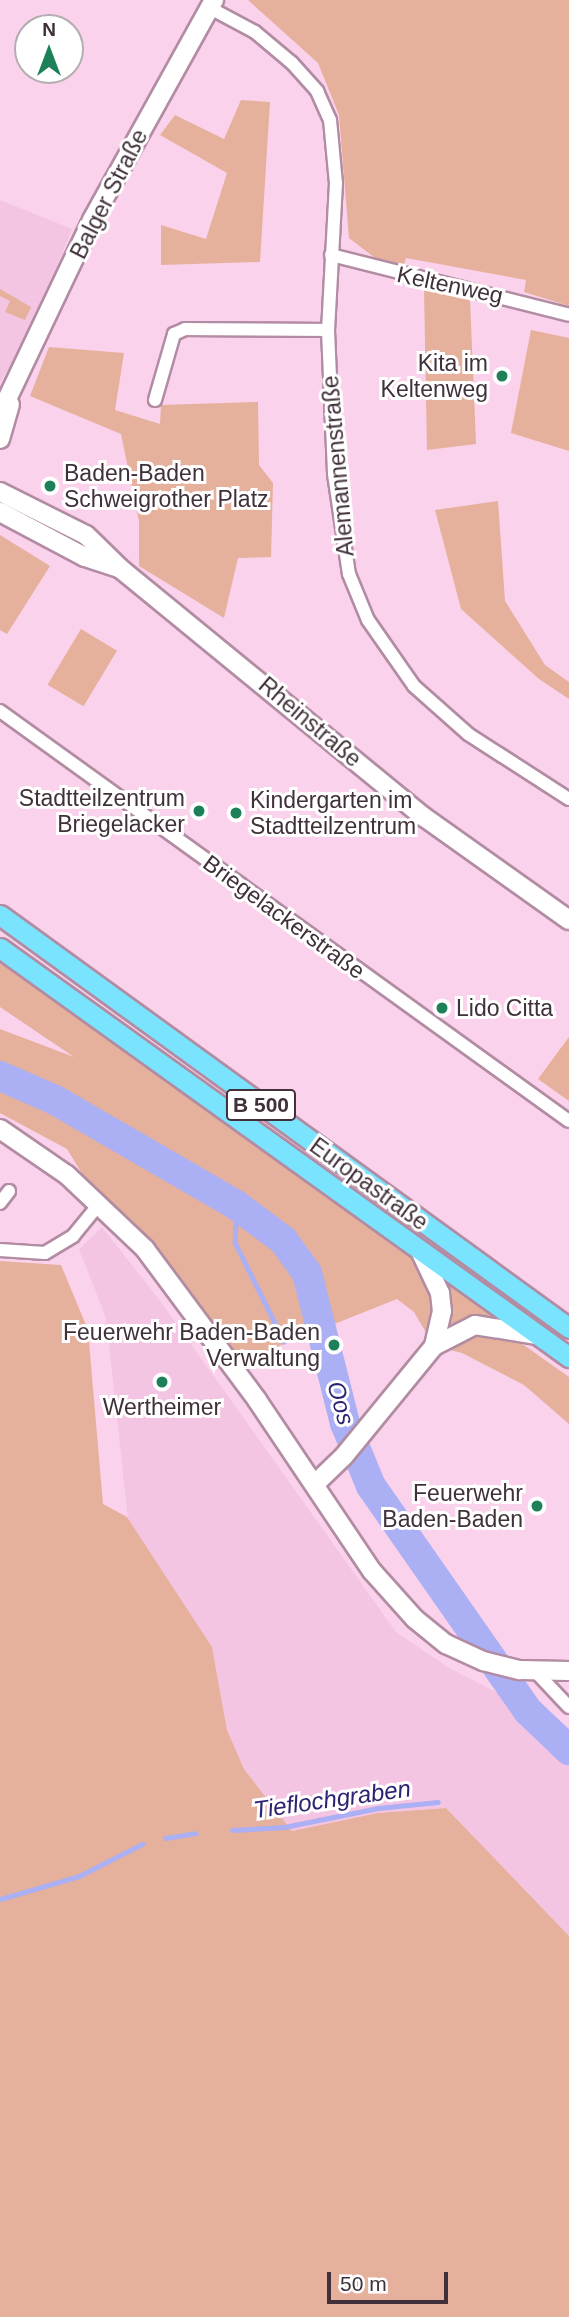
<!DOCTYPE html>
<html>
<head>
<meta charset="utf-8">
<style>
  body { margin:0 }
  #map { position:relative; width:569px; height:2317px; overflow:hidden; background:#fbd2eb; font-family:Helvetica,sans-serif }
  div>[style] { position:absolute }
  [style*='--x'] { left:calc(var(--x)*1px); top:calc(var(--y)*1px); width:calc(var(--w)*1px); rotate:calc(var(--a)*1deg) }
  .built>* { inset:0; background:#f4c5e3 }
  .green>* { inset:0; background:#e5b09c; transform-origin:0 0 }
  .stream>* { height:5px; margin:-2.5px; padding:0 2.5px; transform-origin:2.5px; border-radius:2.5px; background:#abaff4 }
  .river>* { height:30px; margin:-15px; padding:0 15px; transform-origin:15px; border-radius:15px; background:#abaff4 }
  .roads { filter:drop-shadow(2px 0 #b28ca3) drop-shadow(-2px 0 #b28ca3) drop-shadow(0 2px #b28ca3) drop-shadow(0 -2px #b28ca3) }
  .street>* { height:12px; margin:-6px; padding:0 6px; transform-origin:6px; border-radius:6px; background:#fff }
  .secondary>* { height:18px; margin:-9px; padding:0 9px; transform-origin:9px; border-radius:9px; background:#fff }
  .primary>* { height:19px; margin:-9.5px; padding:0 9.5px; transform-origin:9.5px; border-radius:9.5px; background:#7ae4ff }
  .dots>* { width:19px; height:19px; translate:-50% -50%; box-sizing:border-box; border:4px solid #fff; border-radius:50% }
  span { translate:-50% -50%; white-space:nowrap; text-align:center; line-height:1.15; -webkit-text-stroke:6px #fff; paint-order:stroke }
  .shield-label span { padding:2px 5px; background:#fff; border:2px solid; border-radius:5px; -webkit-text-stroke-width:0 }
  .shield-label { font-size:21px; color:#40303a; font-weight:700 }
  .street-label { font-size:23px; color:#40303a }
  .poi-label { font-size:23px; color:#40303a }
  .right { translate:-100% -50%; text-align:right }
  .left { translate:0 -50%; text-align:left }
  .water-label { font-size:24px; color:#2c2472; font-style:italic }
  .north { position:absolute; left:14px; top:14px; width:70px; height:70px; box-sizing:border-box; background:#fff; border:2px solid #b3acb0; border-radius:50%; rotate:0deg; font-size:19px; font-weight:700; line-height:28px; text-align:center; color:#40303a }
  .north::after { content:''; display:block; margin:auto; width:24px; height:32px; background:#1e8059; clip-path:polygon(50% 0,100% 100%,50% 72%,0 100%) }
  .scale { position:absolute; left:327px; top:2272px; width:121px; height:32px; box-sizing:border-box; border:4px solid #40303a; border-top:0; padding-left:9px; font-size:21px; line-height:24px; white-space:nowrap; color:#40303a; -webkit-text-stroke:5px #fff; paint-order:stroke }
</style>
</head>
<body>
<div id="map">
  <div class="built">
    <i style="clip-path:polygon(0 200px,72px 229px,29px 336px,0 382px)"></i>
    <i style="clip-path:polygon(102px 1227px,158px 1298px,396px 1632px,449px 1668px,510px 1699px,569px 1757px,569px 1936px,446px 1808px,378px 1813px,292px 1831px,244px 1769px,227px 1730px,212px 1647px,128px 1519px,106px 1318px,79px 1249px)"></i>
  </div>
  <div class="green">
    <i style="clip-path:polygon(248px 0,569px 0,569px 306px,524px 292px,526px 280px,406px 258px,403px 267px,375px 258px,349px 238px,339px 115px,318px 63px)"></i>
    <i style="clip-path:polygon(241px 100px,270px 102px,260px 262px,161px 265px,161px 225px,206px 239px,227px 173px,160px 135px,175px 115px,224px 139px)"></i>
    <i style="clip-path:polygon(424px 288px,470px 299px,476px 444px,427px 450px)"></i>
    <i style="clip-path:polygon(0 289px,31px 307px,25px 320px,5px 312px,10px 301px,0 296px)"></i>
    <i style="clip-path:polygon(531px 330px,569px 338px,569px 451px,511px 433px)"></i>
    <i style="clip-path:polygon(49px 347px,124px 353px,115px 410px,160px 424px,161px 405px,258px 402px,259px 465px,273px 483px,271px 557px,238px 558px,224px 618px,139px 566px,139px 521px,121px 434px,30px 396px)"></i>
    <i style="clip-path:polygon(498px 501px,505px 601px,545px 665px,569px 682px,569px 699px,539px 679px,461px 609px,435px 510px)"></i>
    <i style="clip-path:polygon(0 535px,50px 566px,7px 634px,0 630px)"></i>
    <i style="left:81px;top:629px;width:42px;height:65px;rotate:31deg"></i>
    <i style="clip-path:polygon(0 959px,505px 1319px,521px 1343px,569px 1377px,569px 1424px,524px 1385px,462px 1353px,434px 1346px,414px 1312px,397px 1299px,229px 1366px,100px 1203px,67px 1149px,0 1113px,0 1029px,74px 1057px,0 1007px)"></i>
    <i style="clip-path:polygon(569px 1037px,569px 1101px,538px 1079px)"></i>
    <i style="clip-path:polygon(0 1261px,61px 1265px,88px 1330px,103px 1504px,127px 1517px,212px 1647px,227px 1730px,244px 1769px,292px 1831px,378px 1813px,446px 1808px,569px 1936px,569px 2317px,0 2317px)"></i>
  </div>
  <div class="stream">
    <i style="--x:236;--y:1205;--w:38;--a:92"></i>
    <i style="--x:235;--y:1243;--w:110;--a:63.7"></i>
    <i style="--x:232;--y:1830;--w:52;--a:-3.3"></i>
    <i style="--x:284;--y:1827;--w:96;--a:-11.4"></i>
    <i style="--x:378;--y:1808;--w:60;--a:-5.7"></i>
    <i style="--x:165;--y:1838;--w:31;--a:-9"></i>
    <i style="--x:0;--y:1899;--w:82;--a:-16.2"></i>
    <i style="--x:79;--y:1876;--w:71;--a:-26.9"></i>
  </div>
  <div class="river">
    <i style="--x:0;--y:1076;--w:60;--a:23.6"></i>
    <i style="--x:55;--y:1100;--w:209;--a:30.1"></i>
    <i style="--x:236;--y:1205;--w:59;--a:36.7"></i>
    <i style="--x:283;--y:1240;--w:41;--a:54"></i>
    <i style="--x:307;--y:1273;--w:155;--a:75.8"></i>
    <i style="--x:345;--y:1423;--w:68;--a:67.6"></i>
    <i style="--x:371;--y:1486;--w:274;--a:55.1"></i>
    <i style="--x:528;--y:1711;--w:57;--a:43.6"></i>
  </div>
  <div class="roads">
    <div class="street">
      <i style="--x:210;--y:8;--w:51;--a:28.1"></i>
      <i style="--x:255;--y:32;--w:48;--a:40"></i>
      <i style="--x:292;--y:63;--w:38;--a:48"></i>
      <i style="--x:317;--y:91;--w:32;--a:66"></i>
      <i style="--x:330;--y:120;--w:63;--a:84.6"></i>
      <i style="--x:336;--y:183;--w:147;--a:93.1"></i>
      <i style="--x:328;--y:330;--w:144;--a:87.6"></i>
      <i style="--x:334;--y:474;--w:101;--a:81.5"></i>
      <i style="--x:349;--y:574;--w:50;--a:67.6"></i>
      <i style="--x:368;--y:620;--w:80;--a:55.1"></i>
      <i style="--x:414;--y:686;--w:72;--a:41.6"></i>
      <i style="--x:468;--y:734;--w:120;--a:32.8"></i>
      <i style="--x:331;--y:255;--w:245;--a:14.1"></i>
      <i style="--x:155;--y:400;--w:69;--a:-73.9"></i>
      <i style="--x:174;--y:334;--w:12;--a:-24"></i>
      <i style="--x:185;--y:329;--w:143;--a:0.4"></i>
      <i style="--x:0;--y:711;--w:701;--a:35.78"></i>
      <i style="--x:0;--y:1203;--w:15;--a:-53"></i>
      <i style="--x:0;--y:1250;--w:45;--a:3.8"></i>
      <i style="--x:45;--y:1253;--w:33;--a:-31"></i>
      <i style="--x:73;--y:1236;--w:43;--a:-50.7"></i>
      <i style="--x:536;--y:1672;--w:48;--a:46.7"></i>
    </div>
    <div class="secondary">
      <i style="--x:0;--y:414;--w:215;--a:-64.6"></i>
      <i style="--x:92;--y:220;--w:252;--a:-61"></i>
      <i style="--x:0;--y:439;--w:36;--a:-74"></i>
      <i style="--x:0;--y:492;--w:96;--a:26.6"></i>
      <i style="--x:86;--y:535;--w:50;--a:44.2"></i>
      <i style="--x:122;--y:570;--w:390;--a:39.3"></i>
      <i style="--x:424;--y:817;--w:178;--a:35.4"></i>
      <i style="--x:0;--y:512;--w:96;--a:27.9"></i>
      <i style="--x:85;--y:557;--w:36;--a:18"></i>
      <i style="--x:0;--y:1129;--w:81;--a:34.5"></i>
      <i style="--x:67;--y:1175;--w:108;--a:43.5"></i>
      <i style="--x:145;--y:1249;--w:188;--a:53.4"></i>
      <i style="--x:257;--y:1400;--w:206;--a:56.1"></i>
      <i style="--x:372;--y:1571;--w:64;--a:48.1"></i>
      <i style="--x:415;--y:1619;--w:40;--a:39"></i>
      <i style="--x:446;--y:1644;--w:41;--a:24.7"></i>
      <i style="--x:483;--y:1661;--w:38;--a:14"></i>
      <i style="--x:520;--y:1670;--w:49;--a:1.2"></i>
      <i style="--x:421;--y:1253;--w:44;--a:64.6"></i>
      <i style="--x:440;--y:1293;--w:18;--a:84"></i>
      <i style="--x:442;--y:1311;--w:36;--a:103"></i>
      <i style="--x:315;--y:1484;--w:40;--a:-44"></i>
      <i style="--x:344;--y:1456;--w:142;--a:-50.7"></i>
      <i style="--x:434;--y:1346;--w:46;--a:-27.1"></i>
      <i style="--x:475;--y:1325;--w:63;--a:9.2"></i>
    </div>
    <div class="primary">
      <i style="--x:0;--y:915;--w:703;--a:35.97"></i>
      <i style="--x:0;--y:948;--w:701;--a:35.71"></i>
    </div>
  </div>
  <div class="dots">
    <i style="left:502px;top:376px;background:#1e8059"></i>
    <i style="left:50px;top:486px;background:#1e8059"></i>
    <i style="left:199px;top:811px;background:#1e8059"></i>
    <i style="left:236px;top:813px;background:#1e8059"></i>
    <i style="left:442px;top:1008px;background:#1e8059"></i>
    <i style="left:334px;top:1345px;background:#1e8059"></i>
    <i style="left:162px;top:1382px;background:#1e8059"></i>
    <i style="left:537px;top:1506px;background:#1e8059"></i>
  </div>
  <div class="shield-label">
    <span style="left:261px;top:1105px">B 500</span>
  </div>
  <div class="street-label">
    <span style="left:109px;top:194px;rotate:-63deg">Balger Straße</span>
    <span style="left:450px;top:285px;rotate:12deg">Keltenweg</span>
    <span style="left:338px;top:466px;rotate:-95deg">Alemannenstraße</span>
    <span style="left:310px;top:722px;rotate:40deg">Rheinstraße</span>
    <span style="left:284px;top:917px;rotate:36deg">Briegelackerstraße</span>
    <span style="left:369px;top:1184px;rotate:36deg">Europastraße</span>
  </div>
  <div class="poi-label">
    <span class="right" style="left:488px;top:376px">Kita im<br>Keltenweg</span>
    <span class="left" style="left:64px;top:486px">Baden-Baden<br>Schweigrother Platz</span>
    <span class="right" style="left:185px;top:811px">Stadtteilzentrum<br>Briegelacker</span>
    <span class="left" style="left:250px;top:813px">Kindergarten im<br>Stadtteilzentrum</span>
    <span class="left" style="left:456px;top:1008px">Lido Citta</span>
    <span class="right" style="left:320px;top:1345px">Feuerwehr Baden-Baden<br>Verwaltung</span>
    <span style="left:162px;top:1407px">Wertheimer</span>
    <span class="right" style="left:523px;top:1506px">Feuerwehr<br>Baden-Baden</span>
  </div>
  <div class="water-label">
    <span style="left:341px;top:1403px;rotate:74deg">Oos</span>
    <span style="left:332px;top:1799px;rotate:-8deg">Tieflochgraben</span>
  </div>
  <div class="north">N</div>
  <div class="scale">50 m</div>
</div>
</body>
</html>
